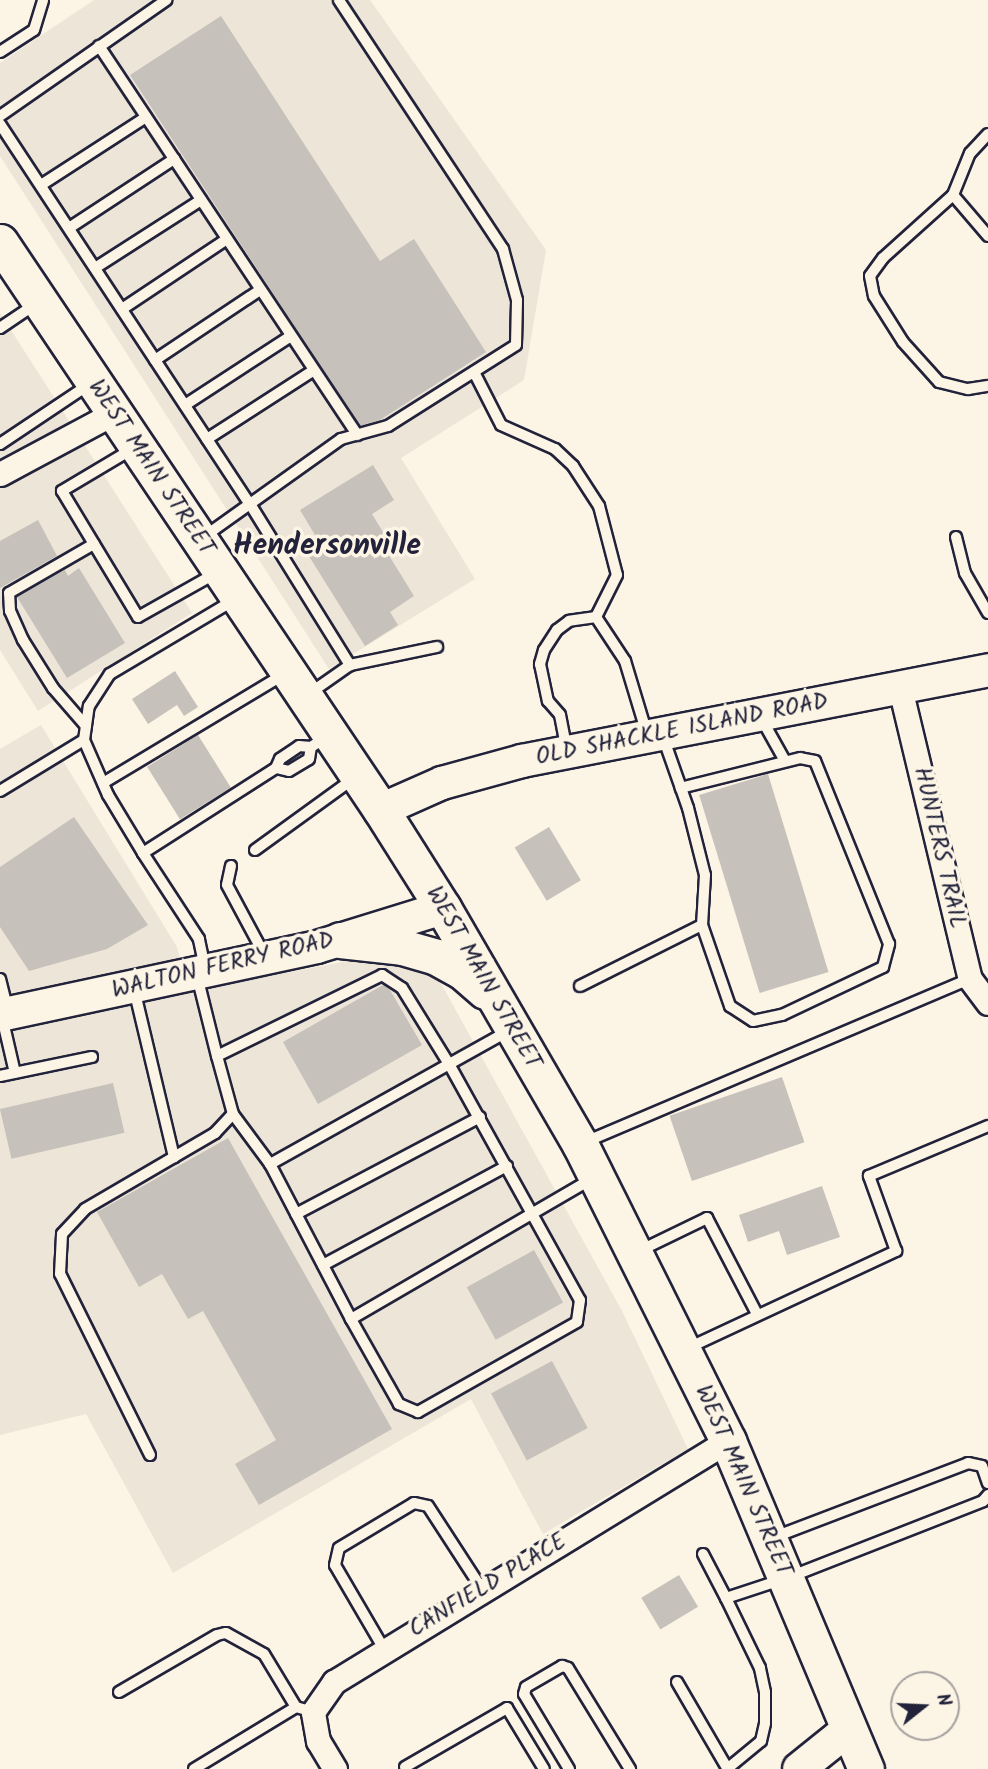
<!DOCTYPE html>
<html>
<head>
<meta charset="utf-8">
<style>
  body { margin:0 }
  #map { position:relative; width:988px; height:1769px; overflow:hidden; background:#fcf5e5; font-family:Kalam,sans-serif }
  div>[style] { position:absolute }
  [style*='--x'] { left:calc(var(--x)*1px); top:calc(var(--y)*1px); width:calc(var(--w)*1px); rotate:calc(var(--a)*1deg) }
  .built>* { inset:0; background:#ece5d8 }
  .building>* { inset:0; background:#c6c1bb; transform-origin:0 0 }
  .roads { filter:drop-shadow(2px 0 #22223b) drop-shadow(-2px 0 #22223b) drop-shadow(0 2px #22223b) drop-shadow(0 -2px #22223b) }
  .lane>* { height:10px; margin:-5px; padding:0 5px; transform-origin:5px; border-radius:5px; background:#fcf5e5 }
  .street>* { height:23px; margin:-11.5px; padding:0 11.5px; transform-origin:11.5px; border-radius:11.5px; background:#fcf5e5 }
  .secondary>* { height:32px; margin:-16px; padding:0 16px; transform-origin:16px; border-radius:16px; background:#fcf5e5 }
  .primary>* { height:35px; margin:-17.5px; padding:0 17.5px; transform-origin:17.5px; border-radius:17.5px; background:#fcf5e5 }
  span { translate:-50% -50%; white-space:nowrap; text-align:center; line-height:1.15; -webkit-text-stroke:7px #fcf5e5; paint-order:stroke }
  .street-label { font-size:23px; color:#22223b }
  .district-label { font-size:30px; color:#22223b; font-weight:700 }
  .north { position:absolute; left:890px; top:1671px; width:70px; height:70px; box-sizing:border-box; background:#fcf5e5; border:2px solid #a5a1a1; border-radius:50%; rotate:72deg; font-size:19px; font-weight:700; line-height:28px; text-align:center; color:#22223b }
  .north::after { content:''; display:block; margin:auto; width:24px; height:32px; background:#22223b; clip-path:polygon(50% 0,100% 100%,50% 72%,0 100%) }
</style>
</head>
<body>
<div id="map">
  <div class="built">
    <i style="clip-path:polygon(94px 0,370px 0,546px 250px,524px 380px,401px 458px,475px 579px,329px 669px,0 156px,0 63px)"></i>
    <i style="clip-path:polygon(0 313px,192px 613px,38px 711px,0 650px)"></i>
    <i style="clip-path:polygon(41px 725px,177px 947px,188px 992px,378px 955px,433px 969px,622px 1311px,688px 1449px,543px 1534px,471px 1399px,173px 1573px,86px 1414px,0 1435px,0 749px)"></i>
  </div>
  <div class="building">
    <i style="clip-path:polygon(221px 16px,380px 261px,414px 239px,486px 352px,380px 420px,360px 426px,130px 75px)"></i>
    <i style="clip-path:polygon(373px 465px,394px 500px,372px 514px,391px 545px,385px 549px,414px 596px,390px 612px,398px 625px,365px 646px,307px 553px,321px 545px,300px 510px)"></i>
    <i style="clip-path:polygon(38px 520px,57px 556px,0 588px,0 541px)"></i>
    <i style="clip-path:polygon(79px 568px,125px 643px,67px 678px,17px 597px,65px 570px,68px 576px)"></i>
    <i style="clip-path:polygon(175px 671px,198px 707px,184px 716px,177px 705px,148px 724px,132px 699px)"></i>
    <i style="left:198px;top:735px;width:62px;height:60px;rotate:58deg"></i>
    <i style="left:768px;top:774px;width:207px;height:72px;rotate:73deg"></i>
    <i style="clip-path:polygon(74px 817px,148px 925px,107px 949px,29px 971px,0 927px,0 867px)"></i>
    <i style="left:549px;top:827px;width:62px;height:40px;rotate:59deg"></i>
    <i style="clip-path:polygon(383px 985px,390px 990px,422px 1045px,318px 1104px,283px 1042px)"></i>
    <i style="left:782px;top:1077px;width:69px;height:119px;rotate:71deg"></i>
    <i style="left:113px;top:1083px;width:51px;height:116px;rotate:77deg"></i>
    <i style="clip-path:polygon(228px 1138px,392px 1429px,259px 1505px,235px 1464px,276px 1440px,203px 1311px,188px 1319px,162px 1274px,139px 1287px,97px 1212px)"></i>
    <i style="clip-path:polygon(822px 1186px,840px 1237px,787px 1255px,779px 1231px,748px 1242px,739px 1215px)"></i>
    <i style="left:534px;top:1250px;width:60px;height:77px;rotate:61deg"></i>
    <i style="left:552px;top:1361px;width:76px;height:69px;rotate:62deg"></i>
    <i style="left:679px;top:1575px;width:37px;height:44px;rotate:59deg"></i>
  </div>
  <div class="roads">
    <div class="lane">
      <i style="--x:99;--y:46;--w:467;--a:56.4"></i>
      <i style="--x:0;--y:52;--w:40;--a:-32.9"></i>
      <i style="--x:34;--y:30;--w:31;--a:-73"></i>
      <i style="--x:0;--y:116;--w:203;--a:-34.9"></i>
      <i style="--x:0;--y:124;--w:455;--a:56.7"></i>
      <i style="--x:250;--y:504;--w:190;--a:58.2"></i>
      <i style="--x:350;--y:665;--w:49;--a:145"></i>
      <i style="--x:988;--y:134;--w:26;--a:133"></i>
      <i style="--x:970;--y:153;--w:45;--a:112"></i>
      <i style="--x:953;--y:195;--w:54;--a:49.5"></i>
      <i style="--x:41;--y:185;--w:125;--a:-32.9"></i>
      <i style="--x:953;--y:195;--w:94;--a:138"></i>
      <i style="--x:883;--y:258;--w:22;--a:126"></i>
      <i style="--x:870;--y:276;--w:20;--a:79"></i>
      <i style="--x:874;--y:296;--w:54;--a:57.8"></i>
      <i style="--x:903;--y:342;--w:54;--a:48"></i>
      <i style="--x:939;--y:382;--w:30;--a:14"></i>
      <i style="--x:968;--y:389;--w:20;--a:-9"></i>
      <i style="--x:69;--y:228;--w:126;--a:-33.3"></i>
      <i style="--x:95;--y:268;--w:126;--a:-32.7"></i>
      <i style="--x:122;--y:309;--w:126;--a:-33.7"></i>
      <i style="--x:0;--y:328;--w:45;--a:-34"></i>
      <i style="--x:155;--y:360;--w:126;--a:-33.7"></i>
      <i style="--x:474;--y:372;--w:59;--a:63"></i>
      <i style="--x:501;--y:425;--w:59;--a:24"></i>
      <i style="--x:555;--y:449;--w:25;--a:43"></i>
      <i style="--x:573;--y:466;--w:48;--a:57"></i>
      <i style="--x:599;--y:506;--w:71;--a:75.4"></i>
      <i style="--x:617;--y:575;--w:47;--a:116.6"></i>
      <i style="--x:596;--y:617;--w:27;--a:172"></i>
      <i style="--x:569;--y:621;--w:15;--a:143"></i>
      <i style="--x:557;--y:630;--w:24;--a:123"></i>
      <i style="--x:544;--y:650;--w:15;--a:106"></i>
      <i style="--x:540;--y:664;--w:38;--a:78"></i>
      <i style="--x:548;--y:701;--w:18;--a:49"></i>
      <i style="--x:560;--y:715;--w:37;--a:79"></i>
      <i style="--x:185;--y:405;--w:126;--a:-33.1"></i>
      <i style="--x:207;--y:439;--w:127;--a:-32.8"></i>
      <i style="--x:0;--y:444;--w:110;--a:-33.8"></i>
      <i style="--x:134;--y:448;--w:84;--a:149.2"></i>
      <i style="--x:62;--y:491;--w:147;--a:58.9"></i>
      <i style="--x:138;--y:617;--w:90;--a:-29.4"></i>
      <i style="--x:205;--y:536;--w:167;--a:-35.5"></i>
      <i style="--x:341;--y:439;--w:49;--a:-15.5"></i>
      <i style="--x:388;--y:426;--w:151;--a:-32.3"></i>
      <i style="--x:516;--y:345;--w:45;--a:-88.7"></i>
      <i style="--x:517;--y:300;--w:53;--a:-105.4"></i>
      <i style="--x:503;--y:249;--w:298;--a:-123.4"></i>
      <i style="--x:956;--y:537;--w:37;--a:76"></i>
      <i style="--x:965;--y:573;--w:46;--a:60.1"></i>
      <i style="--x:596;--y:617;--w:53;--a:56.6"></i>
      <i style="--x:625;--y:661;--w:76;--a:73.2"></i>
      <i style="--x:350;--y:665;--w:89;--a:-11.7"></i>
      <i style="--x:761;--y:718;--w:49;--a:60.8"></i>
      <i style="--x:86;--y:726;--w:50;--a:-131"></i>
      <i style="--x:53;--y:688;--w:57;--a:-122"></i>
      <i style="--x:23;--y:640;--w:32;--a:-114"></i>
      <i style="--x:10;--y:611;--w:18;--a:-93"></i>
      <i style="--x:9;--y:593;--w:98;--a:-30"></i>
      <i style="--x:663;--y:737;--w:75;--a:70.6"></i>
      <i style="--x:688;--y:808;--w:69;--a:75.8"></i>
      <i style="--x:705;--y:875;--w:50;--a:93.4"></i>
      <i style="--x:702;--y:925;--w:86;--a:70.9"></i>
      <i style="--x:730;--y:1006;--w:27;--a:33"></i>
      <i style="--x:753;--y:1021;--w:30;--a:-12"></i>
      <i style="--x:782;--y:1015;--w:112;--a:-25.4"></i>
      <i style="--x:883;--y:967;--w:24;--a:-75"></i>
      <i style="--x:889;--y:944;--w:197;--a:-112"></i>
      <i style="--x:815;--y:761;--w:15;--a:-169"></i>
      <i style="--x:800;--y:758;--w:123;--a:165.9"></i>
      <i style="--x:276;--y:768;--w:13;--a:13"></i>
      <i style="--x:289;--y:771;--w:23;--a:-31"></i>
      <i style="--x:309;--y:759;--w:12;--a:-81"></i>
      <i style="--x:103;--y:783;--w:210;--a:-31"></i>
      <i style="--x:0;--y:791;--w:98;--a:-31.3"></i>
      <i style="--x:255;--y:850;--w:121;--a:-35.9"></i>
      <i style="--x:143;--y:853;--w:68;--a:-121.1"></i>
      <i style="--x:108;--y:795;--w:60;--a:-113.6"></i>
      <i style="--x:84;--y:740;--w:34;--a:-82"></i>
      <i style="--x:89;--y:706;--w:38;--a:-57"></i>
      <i style="--x:110;--y:674;--w:147;--a:-30.8"></i>
      <i style="--x:231;--y:866;--w:19;--a:102"></i>
      <i style="--x:227;--y:885;--w:78;--a:61.8"></i>
      <i style="--x:205;--y:968;--w:30;--a:-102"></i>
      <i style="--x:199;--y:939;--w:103;--a:-123.1"></i>
      <i style="--x:143;--y:853;--w:158;--a:-32.6"></i>
      <i style="--x:276;--y:768;--w:10;--a:-66"></i>
      <i style="--x:280;--y:759;--w:23;--a:-34"></i>
      <i style="--x:299;--y:746;--w:12;--a:5"></i>
      <i style="--x:311;--y:747;--w:17;--a:-33"></i>
      <i style="--x:197;--y:976;--w:82;--a:76"></i>
      <i style="--x:0;--y:979;--w:32;--a:76"></i>
      <i style="--x:580;--y:986;--w:136;--a:-26.6"></i>
      <i style="--x:134;--y:989;--w:173;--a:76.6"></i>
      <i style="--x:2;--y:1017;--w:57;--a:76.9"></i>
      <i style="--x:510;--y:1030;--w:275;--a:150.8"></i>
      <i style="--x:270;--y:1164;--w:175;--a:62.4"></i>
      <i style="--x:351;--y:1319;--w:280;--a:-30.2"></i>
      <i style="--x:0;--y:1076;--w:94;--a:-11.7"></i>
      <i style="--x:583;--y:1143;--w:420;--a:-23"></i>
      <i style="--x:270;--y:1164;--w:62;--a:-126.5"></i>
      <i style="--x:233;--y:1114;--w:60;--a:-105.4"></i>
      <i style="--x:217;--y:1056;--w:184;--a:-26.1"></i>
      <i style="--x:382;--y:975;--w:24;--a:33"></i>
      <i style="--x:402;--y:988;--w:89;--a:58.3"></i>
      <i style="--x:449;--y:1064;--w:270;--a:61"></i>
      <i style="--x:580;--y:1300;--w:22;--a:98"></i>
      <i style="--x:577;--y:1322;--w:183;--a:150.5"></i>
      <i style="--x:418;--y:1412;--w:21;--a:-157"></i>
      <i style="--x:399;--y:1404;--w:98;--a:-119.5"></i>
      <i style="--x:296;--y:1214;--w:208;--a:-27.8"></i>
      <i style="--x:637;--y:1252;--w:78;--a:-25.9"></i>
      <i style="--x:707;--y:1218;--w:108;--a:62.5"></i>
      <i style="--x:323;--y:1265;--w:209;--a:-28.3"></i>
      <i style="--x:688;--y:1348;--w:230;--a:-25"></i>
      <i style="--x:896;--y:1251;--w:80;--a:-109.8"></i>
      <i style="--x:869;--y:1176;--w:129;--a:-22.8"></i>
      <i style="--x:150;--y:1455;--w:202;--a:-116.4"></i>
      <i style="--x:60;--y:1274;--w:40;--a:-87.1"></i>
      <i style="--x:62;--y:1234;--w:34;--a:-47"></i>
      <i style="--x:85;--y:1209;--w:151;--a:-30.3"></i>
      <i style="--x:215;--y:1133;--w:26;--a:-47"></i>
      <i style="--x:772;--y:1538;--w:210;--a:-20.9"></i>
      <i style="--x:968;--y:1463;--w:14;--a:12"></i>
      <i style="--x:982;--y:1466;--w:18;--a:71"></i>
      <i style="--x:703;--y:1554;--w:50;--a:62.4"></i>
      <i style="--x:384;--y:1649;--w:97;--a:-120.3"></i>
      <i style="--x:335;--y:1565;--w:17;--a:-77"></i>
      <i style="--x:339;--y:1548;--w:87;--a:-31"></i>
      <i style="--x:414;--y:1503;--w:14;--a:12"></i>
      <i style="--x:428;--y:1506;--w:99;--a:57"></i>
      <i style="--x:677;--y:1682;--w:99;--a:59.8"></i>
      <i style="--x:119;--y:1692;--w:113;--a:-30.2"></i>
      <i style="--x:217;--y:1635;--w:9;--a:-13"></i>
      <i style="--x:226;--y:1633;--w:43;--a:28.9"></i>
      <i style="--x:264;--y:1654;--w:62;--a:58.9"></i>
      <i style="--x:296;--y:1707;--w:18;--a:16"></i>
      <i style="--x:405;--y:1767;--w:118;--a:-30"></i>
      <i style="--x:507;--y:1708;--w:71;--a:58.8"></i>
      <i style="--x:194;--y:1769;--w:119;--a:-31.3"></i>
      <i style="--x:569;--y:1769;--w:87;--a:-121"></i>
      <i style="--x:524;--y:1694;--w:7;--a:-74"></i>
      <i style="--x:526;--y:1687;--w:42;--a:-30.3"></i>
      <i style="--x:562;--y:1666;--w:6;--a:18"></i>
      <i style="--x:568;--y:1668;--w:119;--a:58.5"></i>
      <i style="--x:727;--y:1769;--w:44;--a:-39.5"></i>
      <i style="--x:761;--y:1741;--w:18;--a:-77"></i>
      <i style="--x:765;--y:1723;--w:31;--a:-90"></i>
      <i style="--x:765;--y:1692;--w:25;--a:-102"></i>
      <i style="--x:760;--y:1668;--w:78;--a:-115.9"></i>
      <i style="--x:726;--y:1598;--w:64;--a:-18.2"></i>
      <i style="--x:787;--y:1578;--w:211;--a:-21.4"></i>
      <i style="--x:983;--y:1501;--w:8;--a:-50"></i>
    </div>
    <div class="street">
      <i style="--x:0;--y:474;--w:129;--a:-28.2"></i>
      <i style="--x:900;--y:688;--w:299;--a:76.5"></i>
      <i style="--x:970;--y:979;--w:30;--a:53"></i>
      <i style="--x:335;--y:1769;--w:33;--a:-121"></i>
      <i style="--x:318;--y:1741;--w:29;--a:-100"></i>
      <i style="--x:313;--y:1712;--w:37;--a:-55"></i>
      <i style="--x:334;--y:1682;--w:462;--a:-31.5"></i>
    </div>
    <div class="secondary">
      <i style="--x:381;--y:810;--w:67;--a:-23.9"></i>
      <i style="--x:442;--y:783;--w:83;--a:-15.4"></i>
      <i style="--x:522;--y:761;--w:475;--a:-11"></i>
      <i style="--x:0;--y:1015;--w:324;--a:-12.1"></i>
      <i style="--x:317;--y:947;--w:132;--a:-17.2"></i>
      <i style="--x:799;--y:1769;--w:65;--a:-38.8"></i>
    </div>
    <div class="primary">
      <i style="--x:0;--y:242;--w:684;--a:56.15"></i>
      <i style="--x:381;--y:810;--w:116;--a:57.7"></i>
      <i style="--x:443;--y:908;--w:273;--a:59.9"></i>
      <i style="--x:580;--y:1144;--w:332;--a:63.5"></i>
      <i style="--x:728;--y:1441;--w:356;--a:67.2"></i>
      <i style="--x:340;--y:940;--w:62;--a:6.4"></i>
      <i style="--x:402;--y:947;--w:35;--a:16"></i>
      <i style="--x:436;--y:957;--w:31;--a:29"></i>
      <i style="--x:463;--y:972;--w:29;--a:41"></i>
    </div>
  </div>
  <div class="street-label">
    <span style="left:151px;top:468px;rotate:56deg">WEST MAIN STREET</span>
    <span style="left:682px;top:730px;rotate:-11deg">OLD SHACKLE ISLAND ROAD</span>
    <span style="left:939px;top:848px;rotate:77deg">HUNTERS TRAIL</span>
    <span style="left:223px;top:966px;rotate:-13deg">WALTON FERRY ROAD</span>
    <span style="left:483px;top:978px;rotate:60deg">WEST MAIN STREET</span>
    <span style="left:743px;top:1481px;rotate:66deg">WEST MAIN STREET</span>
    <span style="left:488px;top:1586px;rotate:-31deg">CANFIELD PLACE</span>
  </div>
  <div class="district-label">
    <span style="left:327px;top:546px">Hendersonville</span>
  </div>
  <div class="north">N</div>
</div>
</body>
</html>
